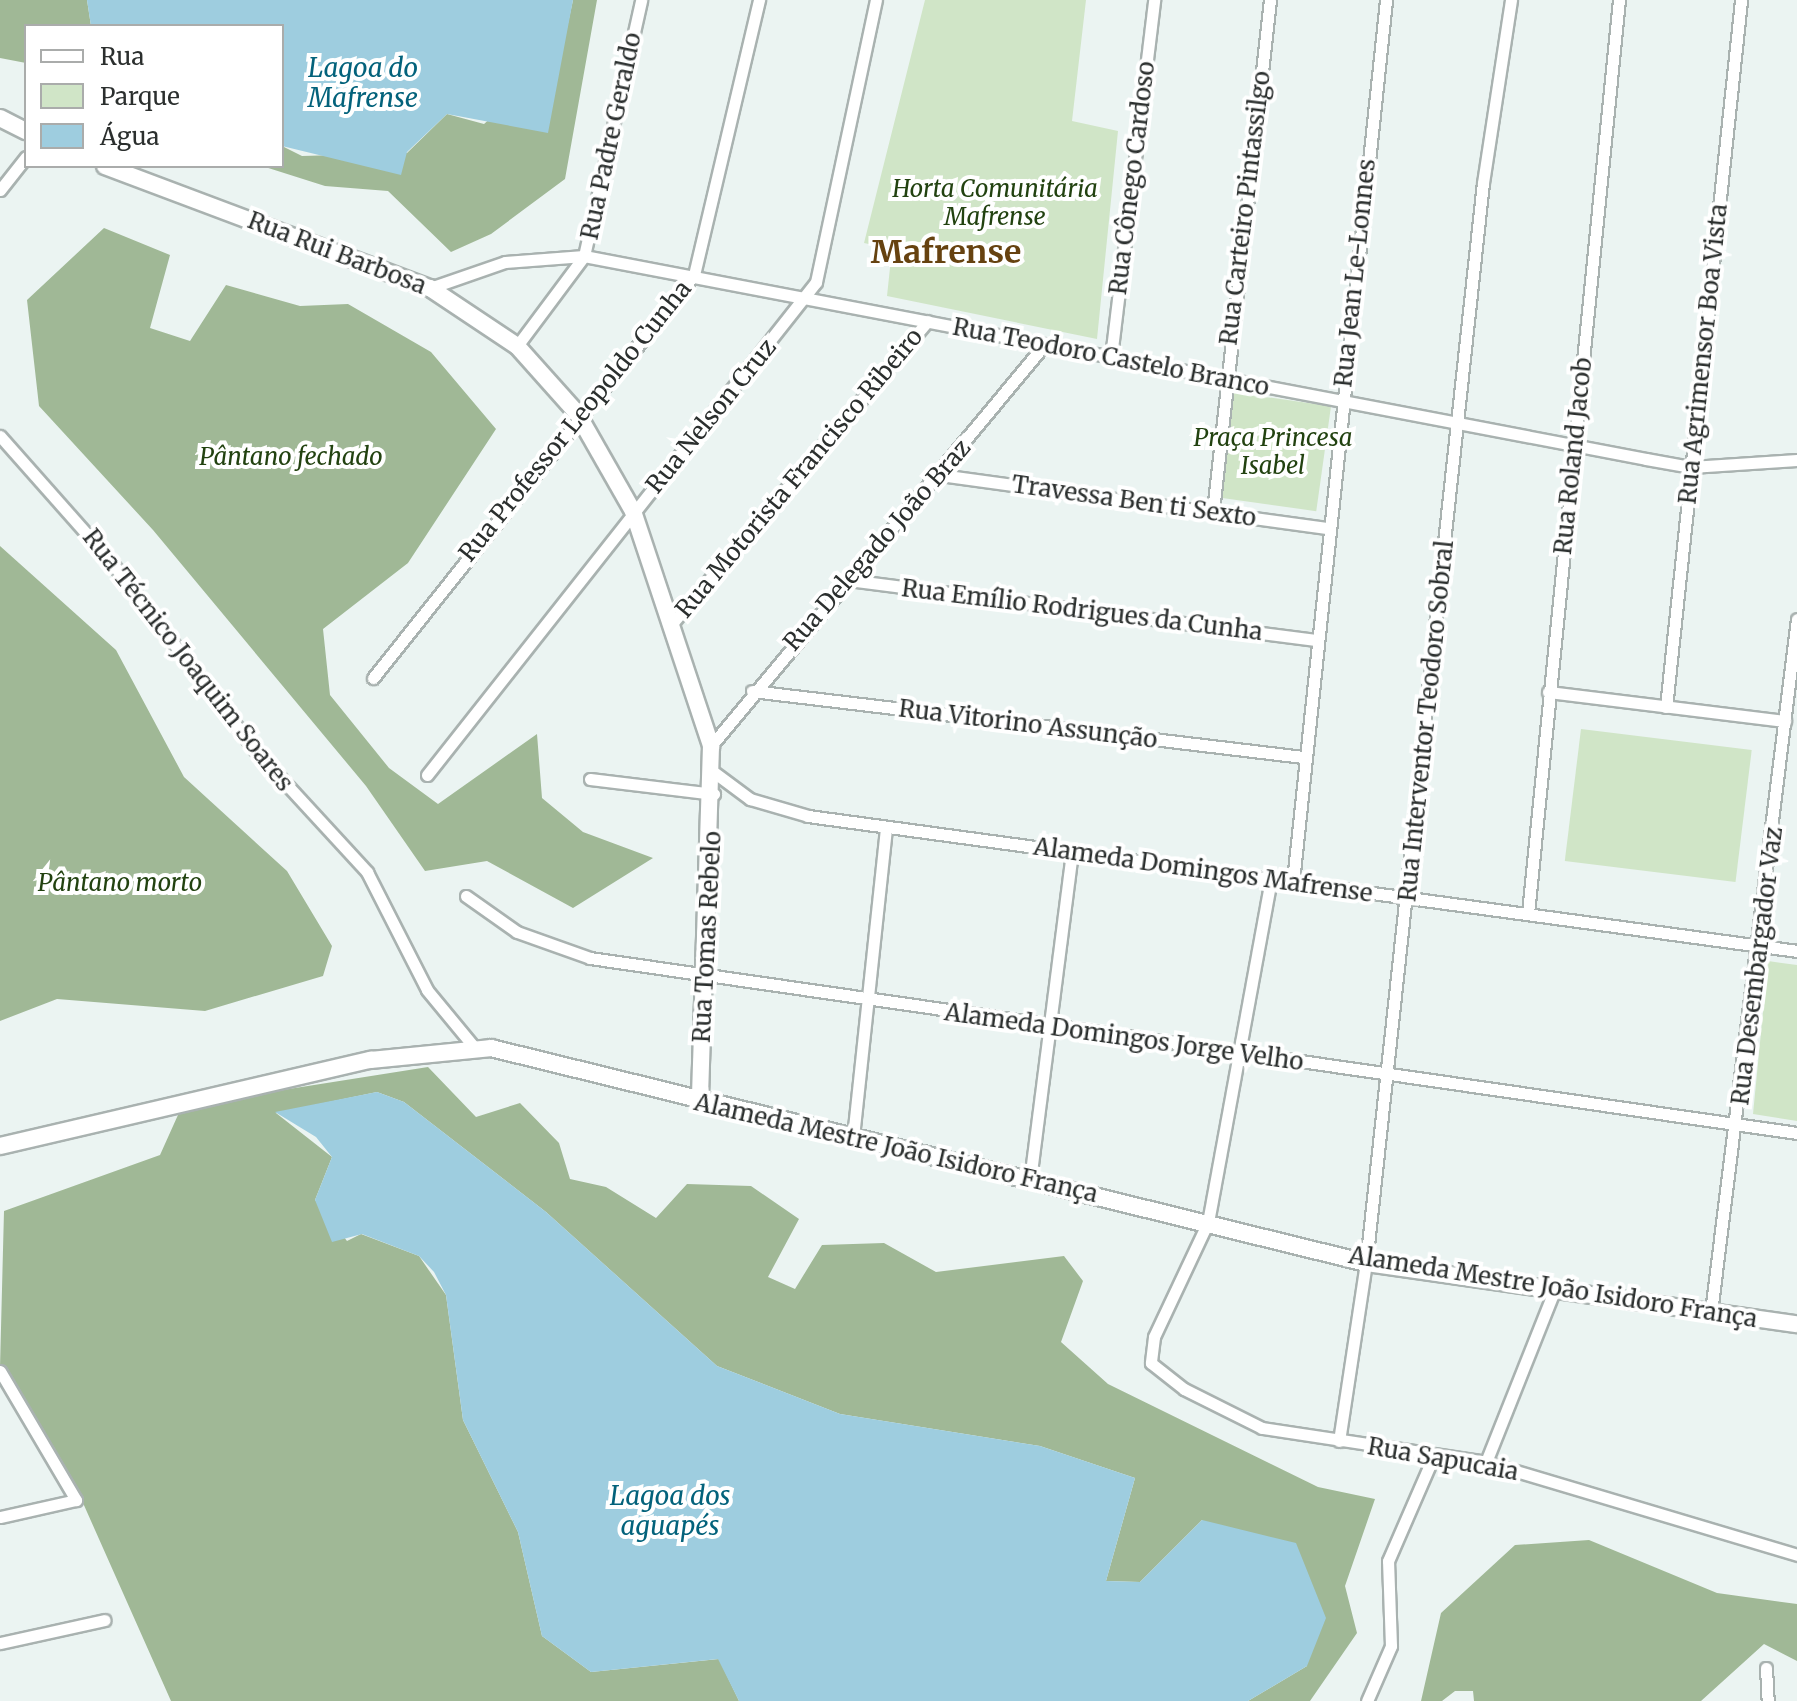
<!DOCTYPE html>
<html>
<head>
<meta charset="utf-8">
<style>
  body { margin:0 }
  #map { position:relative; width:1797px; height:1701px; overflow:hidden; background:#ebf4f2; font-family:Merriweather,serif }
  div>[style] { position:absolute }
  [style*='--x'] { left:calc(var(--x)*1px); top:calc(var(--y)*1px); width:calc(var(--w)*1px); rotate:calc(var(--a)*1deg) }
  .green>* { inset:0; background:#d0e5c7; transform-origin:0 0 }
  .forest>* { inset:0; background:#a0b896 }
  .water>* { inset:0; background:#9ecddf }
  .roads { filter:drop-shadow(2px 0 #a9b2b0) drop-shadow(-2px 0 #a9b2b0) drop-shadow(0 2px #a9b2b0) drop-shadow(0 -2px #a9b2b0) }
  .street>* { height:11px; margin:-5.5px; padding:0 5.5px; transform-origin:5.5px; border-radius:5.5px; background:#fff }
  .secondary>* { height:16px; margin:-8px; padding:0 8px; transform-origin:8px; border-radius:8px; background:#fff }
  span { translate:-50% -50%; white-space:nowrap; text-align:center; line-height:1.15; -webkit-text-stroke:8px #fff; paint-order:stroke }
  .street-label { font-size:24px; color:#2b2f2e }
  .park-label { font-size:24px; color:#224210; font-style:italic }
  .water-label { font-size:26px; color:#03627b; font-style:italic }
  .district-label { font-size:32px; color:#664210; font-weight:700 }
  .legend { position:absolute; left:24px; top:24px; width:260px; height:144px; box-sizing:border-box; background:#fff; border:2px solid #aaacab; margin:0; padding:10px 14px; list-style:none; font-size:24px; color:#2b2f2e }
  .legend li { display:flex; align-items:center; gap:16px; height:40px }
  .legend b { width:40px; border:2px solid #aaacab }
</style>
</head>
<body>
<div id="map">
  <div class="green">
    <i style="clip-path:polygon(925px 0,1086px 0,1072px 121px,1118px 131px,1097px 339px,887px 296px,892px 249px,864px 243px)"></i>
    <i style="left:1230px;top:392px;width:102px;height:106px;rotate:8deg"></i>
    <i style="left:1581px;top:729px;width:172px;height:133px;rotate:7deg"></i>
    <i style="clip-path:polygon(1768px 961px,1797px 965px,1797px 1121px,1753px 1114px)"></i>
  </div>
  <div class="forest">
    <i style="clip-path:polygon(0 0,87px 0,91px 26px,26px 26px,26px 63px,0 58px)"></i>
    <i style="clip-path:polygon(573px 0,597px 0,565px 179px,491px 234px,451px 252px,388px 191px,325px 186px,262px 166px,282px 166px,282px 146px,302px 156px,407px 153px,447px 114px,484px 124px,561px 56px)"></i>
    <i style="clip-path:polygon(104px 228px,170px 255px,150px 328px,190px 341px,226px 285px,300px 306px,348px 304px,431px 352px,496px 429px,408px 563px,323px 629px,330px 695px,389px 768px,438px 804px,537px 734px,542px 798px,583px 832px,653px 858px,573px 908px,487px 861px,425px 871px,366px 786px,153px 530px,39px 406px,27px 300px)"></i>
    <i style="clip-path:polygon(0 546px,116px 650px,184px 777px,287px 871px,332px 946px,323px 976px,205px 1011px,57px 999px,0 1021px)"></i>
    <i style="clip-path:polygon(428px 1067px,476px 1117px,520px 1103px,559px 1143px,570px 1179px,606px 1187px,656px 1218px,687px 1184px,751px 1186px,799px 1219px,768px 1277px,795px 1289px,822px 1245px,884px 1243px,936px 1272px,1064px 1256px,1083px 1281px,1061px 1342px,1108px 1384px,1318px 1487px,1375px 1499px,1345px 1586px,1357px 1633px,1310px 1701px,1248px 1701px,1307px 1666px,1202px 1520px,1140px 1582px,1106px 1581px,1135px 1478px,1040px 1446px,840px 1414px,717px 1366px,546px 1212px,404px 1102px,377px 1092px,276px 1113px,332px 1157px,315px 1200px,347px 1241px,361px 1234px,419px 1256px,446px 1295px,463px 1420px,518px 1532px,542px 1636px,591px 1672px,719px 1659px,739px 1701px,171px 1701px,83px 1503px,0 1367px,4px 1211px,160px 1155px,182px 1106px)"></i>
    <i style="clip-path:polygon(1589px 1540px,1717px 1593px,1797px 1604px,1797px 1661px,1764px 1644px,1701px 1701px,1474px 1701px,1473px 1691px,1455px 1691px,1442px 1701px,1421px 1701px,1441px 1613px,1515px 1545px)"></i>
  </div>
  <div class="water">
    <i style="clip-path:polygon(87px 0,573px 0,548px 133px,447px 114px,407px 152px,401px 175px,282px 146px,282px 26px,91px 26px)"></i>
    <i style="clip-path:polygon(377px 1092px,404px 1102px,546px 1212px,717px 1366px,840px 1414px,1040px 1446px,1135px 1478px,1106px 1581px,1140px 1582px,1202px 1520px,1296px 1543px,1326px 1618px,1307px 1666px,1248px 1701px,739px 1701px,718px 1659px,591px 1672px,542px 1636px,518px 1532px,463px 1420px,446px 1295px,434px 1272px,419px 1256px,362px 1234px,332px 1242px,315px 1200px,332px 1157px,316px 1137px,275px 1112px)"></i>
  </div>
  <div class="roads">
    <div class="street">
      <i style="--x:0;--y:190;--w:42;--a:-51.8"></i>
      <i style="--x:430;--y:288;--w:79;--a:-19.1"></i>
      <i style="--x:505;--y:262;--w:79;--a:-4.3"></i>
      <i style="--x:584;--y:256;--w:1081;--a:10.82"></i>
      <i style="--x:1646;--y:459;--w:46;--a:10.1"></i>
      <i style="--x:1691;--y:467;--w:106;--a:-3.8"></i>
      <i style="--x:517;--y:346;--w:112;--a:-53.3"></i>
      <i style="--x:584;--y:256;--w:262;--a:-77.4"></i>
      <i style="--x:1111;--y:357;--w:360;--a:-83.1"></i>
      <i style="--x:0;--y:436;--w:164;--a:48.5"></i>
      <i style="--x:109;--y:559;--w:240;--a:52.6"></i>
      <i style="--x:255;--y:750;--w:166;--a:47.4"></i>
      <i style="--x:367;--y:872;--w:132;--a:63"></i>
      <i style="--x:427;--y:990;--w:74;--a:50.5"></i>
      <i style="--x:940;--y:475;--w:392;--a:7.8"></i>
      <i style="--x:1213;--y:511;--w:514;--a:-83.64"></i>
      <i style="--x:848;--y:580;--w:472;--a:7.3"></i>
      <i style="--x:670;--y:626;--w:399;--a:-49.8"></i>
      <i style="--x:373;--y:678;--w:515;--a:-51.46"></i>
      <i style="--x:694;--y:275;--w:283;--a:-76.7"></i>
      <i style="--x:752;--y:691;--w:555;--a:6.83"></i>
      <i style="--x:1548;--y:692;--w:239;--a:7"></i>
      <i style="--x:1666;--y:707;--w:711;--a:-83.94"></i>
      <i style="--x:711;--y:746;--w:521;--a:-50.29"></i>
      <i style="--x:715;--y:773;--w:44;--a:36.6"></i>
      <i style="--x:750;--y:799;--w:60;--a:16.3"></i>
      <i style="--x:808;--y:816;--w:998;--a:7.77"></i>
      <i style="--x:427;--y:775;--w:628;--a:-51.72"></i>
      <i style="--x:816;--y:282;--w:288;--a:-78"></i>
      <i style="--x:590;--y:779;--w:125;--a:6.9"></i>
      <i style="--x:1271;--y:879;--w:349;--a:100.4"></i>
      <i style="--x:1208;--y:1222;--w:127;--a:115.2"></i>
      <i style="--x:1154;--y:1337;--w:26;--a:97"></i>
      <i style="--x:1151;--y:1363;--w:42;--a:38.2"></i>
      <i style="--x:1184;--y:1389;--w:87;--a:26.6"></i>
      <i style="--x:1262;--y:1428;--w:227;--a:8.6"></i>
      <i style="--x:1486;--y:1462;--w:325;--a:16.6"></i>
      <i style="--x:1293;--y:881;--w:886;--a:-83.97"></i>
      <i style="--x:466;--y:896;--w:62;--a:35.2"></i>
      <i style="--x:517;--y:932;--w:77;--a:19.6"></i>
      <i style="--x:590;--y:958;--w:1220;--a:8.25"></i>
      <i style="--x:1528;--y:913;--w:918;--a:-84.31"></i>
      <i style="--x:853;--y:1137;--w:311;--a:-83.9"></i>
      <i style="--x:1030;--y:1180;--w:331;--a:-82.7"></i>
      <i style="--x:1711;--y:1312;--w:698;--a:-82.93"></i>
      <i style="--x:0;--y:1371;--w:150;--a:59.5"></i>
      <i style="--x:76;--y:1500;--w:78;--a:167.4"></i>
      <i style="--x:1339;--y:1441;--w:180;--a:-81.4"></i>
      <i style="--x:1366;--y:1263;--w:1086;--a:-83.82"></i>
      <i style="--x:1483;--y:183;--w:185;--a:-81.3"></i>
      <i style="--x:1486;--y:1462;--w:184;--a:-68.3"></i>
      <i style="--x:0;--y:1643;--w:107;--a:-12.4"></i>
      <i style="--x:1766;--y:1668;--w:33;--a:87"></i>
      <i style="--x:1367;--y:1701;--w:60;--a:-66.4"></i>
      <i style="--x:1391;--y:1646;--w:85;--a:-92"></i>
      <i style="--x:1388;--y:1561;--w:116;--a:-66.5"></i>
    </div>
    <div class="secondary">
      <i style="--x:0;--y:118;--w:29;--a:27"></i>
      <i style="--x:105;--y:166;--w:347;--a:20.6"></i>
      <i style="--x:430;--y:288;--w:105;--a:33.7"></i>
      <i style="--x:517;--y:346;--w:90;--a:48.2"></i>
      <i style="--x:577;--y:413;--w:113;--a:60.3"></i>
      <i style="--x:633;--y:511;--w:248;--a:71.6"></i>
      <i style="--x:711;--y:746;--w:355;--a:91.8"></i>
      <i style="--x:0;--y:1146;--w:381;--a:-13.1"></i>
      <i style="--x:371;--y:1060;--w:121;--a:-5.7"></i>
      <i style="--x:491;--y:1048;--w:901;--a:13.8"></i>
      <i style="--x:1366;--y:1263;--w:435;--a:8.1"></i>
    </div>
  </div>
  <div class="street-label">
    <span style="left:611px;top:136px;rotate:-78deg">Rua Padre Geraldo</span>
    <span style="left:1132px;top:178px;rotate:-83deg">Rua Cônego Cardoso</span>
    <span style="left:1245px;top:208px;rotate:-83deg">Rua Carteiro Pintassilgo</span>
    <span style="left:337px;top:253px;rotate:21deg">Rua Rui Barbosa</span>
    <span style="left:1355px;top:273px;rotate:-84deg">Rua Jean Le-Lonnes</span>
    <span style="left:1703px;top:354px;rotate:-84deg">Rua Agrimensor Boa Vista</span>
    <span style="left:1111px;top:357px;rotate:11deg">Rua Teodoro Castelo Branco</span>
    <span style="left:711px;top:416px;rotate:-51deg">Rua Nelson Cruz</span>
    <span style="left:575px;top:421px;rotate:-51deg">Rua Professor Leopoldo Cunha</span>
    <span style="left:1573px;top:456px;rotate:-84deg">Rua Roland Jacob</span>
    <span style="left:799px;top:473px;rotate:-50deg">Rua Motorista Francisco Ribeiro</span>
    <span style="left:1134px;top:501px;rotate:8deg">Travessa Ben ti Sexto</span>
    <span style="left:877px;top:545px;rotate:-49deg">Rua Delegado João Braz</span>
    <span style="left:1082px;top:610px;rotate:7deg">Rua Emílio Rodrigues da Cunha</span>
    <span style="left:188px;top:660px;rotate:52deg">Rua Técnico Joaquim Soares</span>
    <span style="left:1426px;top:721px;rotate:-84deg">Rua Interventor Teodoro Sobral</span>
    <span style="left:1028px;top:724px;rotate:7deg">Rua Vitorino Assunção</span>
    <span style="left:1203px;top:870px;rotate:8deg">Alameda Domingos Mafrense</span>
    <span style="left:707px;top:937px;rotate:-87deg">Rua Tomas Rebelo</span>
    <span style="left:1757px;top:966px;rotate:-83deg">Rua Desembargador Vaz</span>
    <span style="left:1124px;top:1037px;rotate:8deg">Alameda Domingos Jorge Velho</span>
    <span style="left:896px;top:1148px;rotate:13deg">Alameda Mestre João Isidoro França</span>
    <span style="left:1553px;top:1287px;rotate:9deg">Alameda Mestre João Isidoro França</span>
    <span style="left:1443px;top:1459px;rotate:10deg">Rua Sapucaia</span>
  </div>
  <div class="park-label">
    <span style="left:995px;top:203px">Horta Comunitária<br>Mafrense</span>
    <span style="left:1273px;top:452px">Praça Princesa<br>Isabel</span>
    <span style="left:291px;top:457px">Pântano fechado</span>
    <span style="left:120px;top:883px">Pântano morto</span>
  </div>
  <div class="water-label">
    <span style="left:363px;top:83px">Lagoa do<br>Mafrense</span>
    <span style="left:670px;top:1511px">Lagoa dos<br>aguapés</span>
  </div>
  <div class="district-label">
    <span style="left:946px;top:252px">Mafrense</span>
  </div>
  <ul class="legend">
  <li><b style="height:10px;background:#fff"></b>Rua</li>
  <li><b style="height:22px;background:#d0e5c7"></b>Parque</li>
  <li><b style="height:22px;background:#9ecddf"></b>Água</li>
  </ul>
</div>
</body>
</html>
